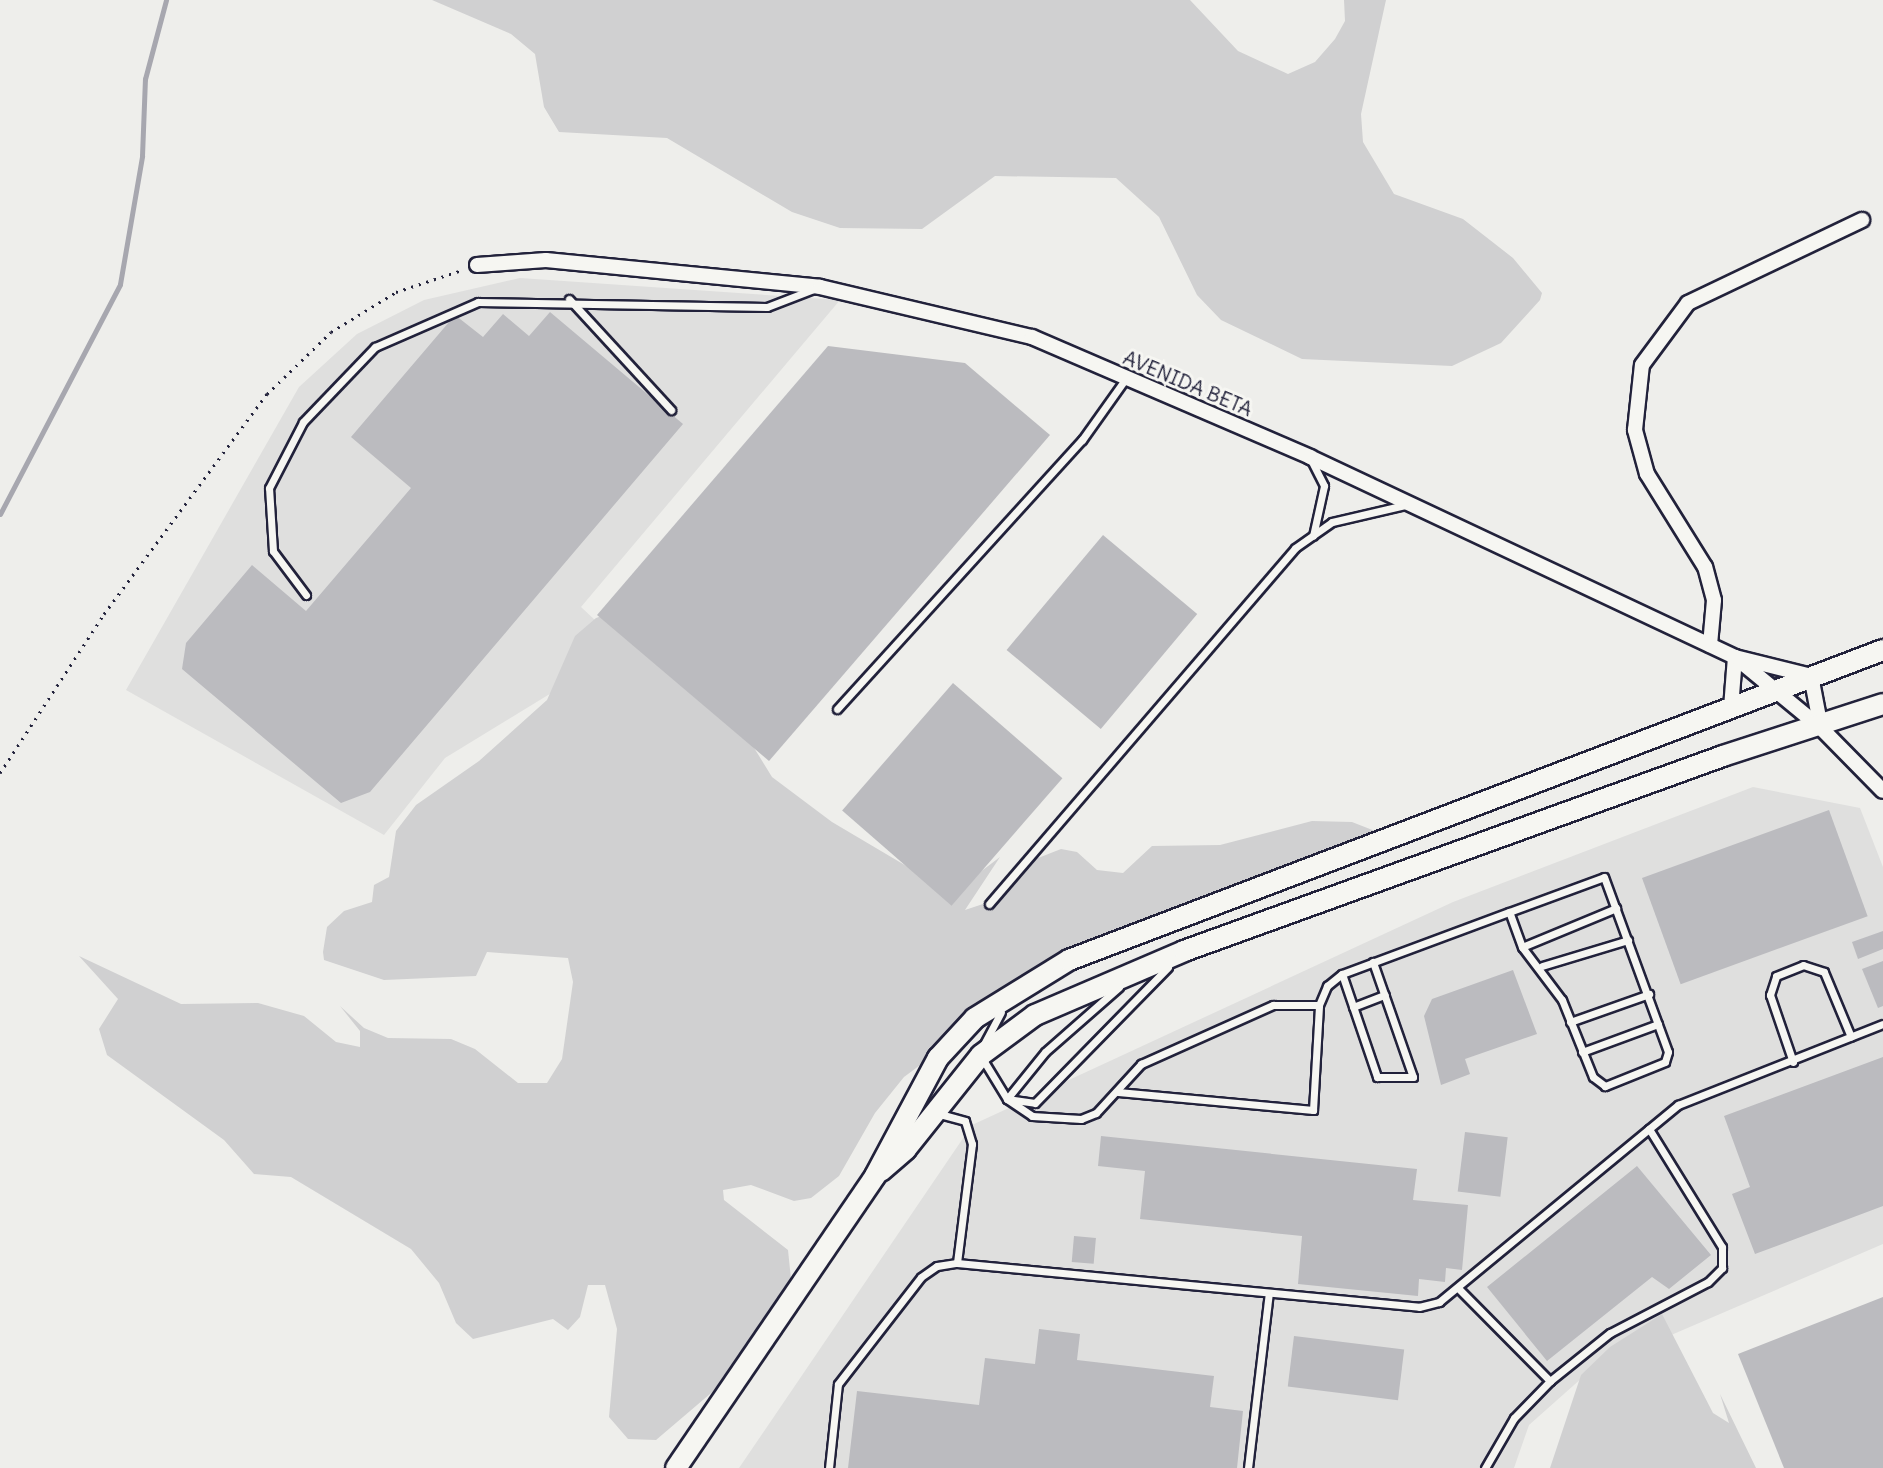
<!DOCTYPE html>
<html>
<head>
<meta charset="utf-8">
<style>
  body { margin:0 }
  #map { position:relative; width:1883px; height:1468px; overflow:hidden; background:#eeeeeb; font-family:Delius,sans-serif }
  div>[style] { position:absolute }
  [style*='--x'] { left:calc(var(--x)*1px); top:calc(var(--y)*1px); width:calc(var(--w)*1px); rotate:calc(var(--a)*1deg) }
  .built>* { inset:0; background:#dfdfde }
  .green>* { inset:0; background:#d0d0d1 }
  .stream>* { height:5px; margin:-2.5px; padding:0 2.5px; transform-origin:2.5px; border-radius:2.5px; background:#a7a7af }
  .building>* { inset:0; background:#bbbbbf; transform-origin:0 0 }
  .path>* { height:3px; margin-top:-1.5px; transform-origin:0; background:repeating-linear-gradient(90deg,#22223b 0 2px,transparent 0 8px) }
  .roads { filter:drop-shadow(2px 0 #22223b) drop-shadow(-2px 0 #22223b) drop-shadow(0 2px #22223b) drop-shadow(0 -2px #22223b) }
  .lane>* { height:7px; margin:-3.5px; padding:0 3.5px; transform-origin:3.5px; border-radius:3.5px; background:#f6f6f2 }
  .street>* { height:14px; margin:-7px; padding:0 7px; transform-origin:7px; border-radius:7px; background:#f6f6f2 }
  .secondary>* { height:20px; margin:-10px; padding:0 10px; transform-origin:10px; border-radius:10px; background:#f6f6f2 }
  span { translate:-50% -50%; white-space:nowrap; text-align:center; line-height:1.15; -webkit-text-stroke:6px #f6f6f2; paint-order:stroke }
  .street-label { font-size:20px; color:#22223b }
</style>
</head>
<body>
<div id="map">
  <div class="built">
    <i style="clip-path:polygon(520px 278px,840px 300px,581px 607px,625px 648px,445px 758px,384px 835px,126px 690px,299px 387px,357px 334px,424px 300px)"></i>
    <i style="clip-path:polygon(1753px 787px,1860px 808px,1883px 867px,1883px 1244px,1592px 1369px,1529px 1425px,1514px 1468px,739px 1468px,972px 1125px,1453px 902px)"></i>
  </div>
  <div class="green">
    <i style="clip-path:polygon(432px 0,1190px 0,1238px 51px,1288px 74px,1315px 62px,1335px 39px,1345px 21px,1344px 0,1386px 0,1361px 114px,1363px 142px,1394px 194px,1463px 219px,1513px 258px,1542px 293px,1540px 300px,1501px 343px,1452px 366px,1302px 359px,1221px 320px,1197px 295px,1159px 217px,1116px 178px,995px 176px,922px 229px,840px 228px,792px 212px,667px 138px,559px 132px,544px 107px,535px 54px,511px 34px)"></i>
    <i style="clip-path:polygon(614px 612px,740px 725px,772px 777px,832px 822px,930px 880px,963px 885px,1000px 857px,965px 910px,983px 904px,1028px 862px,1061px 849px,1077px 852px,1097px 870px,1123px 873px,1152px 846px,1220px 845px,1312px 821px,1352px 822px,1398px 840px,1364px 861px,1054px 966px,904px 1077px,875px 1113px,839px 1176px,811px 1198px,794px 1201px,751px 1185px,723px 1190px,724px 1200px,788px 1250px,791px 1279px,780px 1307px,717px 1388px,656px 1440px,628px 1439px,609px 1417px,617px 1329px,605px 1285px,588px 1285px,580px 1317px,568px 1330px,553px 1319px,473px 1339px,456px 1323px,439px 1283px,411px 1249px,291px 1177px,254px 1174px,224px 1140px,107px 1055px,99px 1029px,118px 999px,79px 956px,181px 1004px,258px 1003px,304px 1016px,336px 1042px,360px 1047px,360px 1031px,340px 1006px,364px 1028px,388px 1038px,451px 1039px,475px 1049px,518px 1083px,547px 1083px,562px 1059px,573px 982px,568px 958px,487px 952px,476px 976px,384px 980px,324px 960px,323px 952px,327px 927px,344px 911px,372px 902px,374px 885px,389px 877px,396px 831px,416px 805px,479px 761px,547px 700px,575px 636px,596px 618px)"></i>
    <i style="clip-path:polygon(1662px 1314px,1713px 1413px,1729px 1423px,1720px 1394px,1756px 1468px,1550px 1468px,1581px 1375px,1610px 1347px)"></i>
  </div>
  <div class="stream">
    <i style="--x:0;--y:514;--w:259;--a:-62.4"></i>
    <i style="--x:120;--y:284;--w:130;--a:-80.2"></i>
    <i style="--x:142;--y:156;--w:77;--a:-87.8"></i>
    <i style="--x:145;--y:79;--w:82;--a:-75.1"></i>
  </div>
  <div class="building">
    <i style="clip-path:polygon(550px 312px,683px 424px,370px 792px,341px 803px,182px 669px,186px 643px,252px 565px,306px 611px,411px 488px,351px 437px,455px 315px,483px 337px,503px 314px,529px 336px)"></i>
    <i style="clip-path:polygon(828px 346px,965px 363px,1050px 435px,769px 761px,597px 615px)"></i>
    <i style="left:1103px;top:535px;width:123px;height:150px;rotate:40deg"></i>
    <i style="left:953px;top:683px;width:145px;height:169px;rotate:41deg"></i>
    <i style="left:1829px;top:810px;width:113px;height:199px;rotate:70deg"></i>
    <i style="clip-path:polygon(1883px 931px,1883px 949px,1858px 959px,1852px 942px)"></i>
    <i style="clip-path:polygon(1883px 961px,1883px 1006px,1878px 1008px,1862px 969px)"></i>
    <i style="clip-path:polygon(1513px 970px,1537px 1034px,1465px 1059px,1470px 1074px,1441px 1085px,1424px 1016px,1432px 999px)"></i>
    <i style="clip-path:polygon(1883px 1057px,1883px 1206px,1755px 1254px,1732px 1194px,1750px 1187px,1724px 1116px)"></i>
    <i style="left:1465px;top:1132px;width:43px;height:60px;rotate:7deg"></i>
    <i style="clip-path:polygon(1101px 1136px,1417px 1169px,1413px 1200px,1468px 1205px,1462px 1270px,1446px 1268px,1445px 1282px,1419px 1279px,1418px 1296px,1298px 1284px,1302px 1236px,1140px 1219px,1145px 1171px,1098px 1166px)"></i>
    <i style="clip-path:polygon(1637px 1166px,1711px 1255px,1669px 1289px,1652px 1277px,1547px 1361px,1487px 1287px)"></i>
    <i style="left:1074px;top:1236px;width:22px;height:26px;rotate:5deg"></i>
    <i style="clip-path:polygon(1883px 1297px,1883px 1468px,1784px 1468px,1738px 1354px)"></i>
    <i style="clip-path:polygon(1039px 1329px,1080px 1334px,1077px 1360px,1214px 1376px,1210px 1407px,1243px 1411px,1237px 1468px,848px 1468px,857px 1391px,979px 1405px,985px 1358px,1035px 1364px)"></i>
    <i style="left:1294px;top:1336px;width:111px;height:51px;rotate:7deg"></i>
  </div>
  <div class="path">
    <i style="--x:0;--y:773;--w:190;--a:-56.8"></i>
    <i style="--x:104;--y:614;--w:274;--a:-53.5"></i>
    <i style="--x:267;--y:394;--w:89;--a:-44.1"></i>
    <i style="--x:331;--y:332;--w:76;--a:-31.6"></i>
    <i style="--x:396;--y:292;--w:70;--a:-18.4"></i>
  </div>
  <div class="roads">
    <div class="lane">
      <i style="--x:569;--y:299;--w:151;--a:47.4"></i>
      <i style="--x:1310;--y:458;--w:31;--a:63"></i>
      <i style="--x:1324;--y:486;--w:51;--a:102.4"></i>
      <i style="--x:306;--y:595;--w:55;--a:-126.9"></i>
      <i style="--x:273;--y:551;--w:63;--a:-93.6"></i>
      <i style="--x:269;--y:488;--w:74;--a:-62.7"></i>
      <i style="--x:303;--y:422;--w:104;--a:-46.2"></i>
      <i style="--x:375;--y:347;--w:112;--a:-23.6"></i>
      <i style="--x:478;--y:302;--w:289;--a:1"></i>
      <i style="--x:767;--y:307;--w:50;--a:-21"></i>
      <i style="--x:837;--y:709;--w:364;--a:-47.7"></i>
      <i style="--x:1082;--y:440;--w:76;--a:-54.6"></i>
      <i style="--x:989;--y:904;--w:469;--a:-49.3"></i>
      <i style="--x:1295;--y:548;--w:45;--a:-35.1"></i>
      <i style="--x:1332;--y:522;--w:75;--a:-13.1"></i>
      <i style="--x:1522;--y:947;--w:102;--a:-22.5"></i>
      <i style="--x:1542;--y:966;--w:90;--a:-16.8"></i>
      <i style="--x:1342;--y:974;--w:109;--a:71.2"></i>
      <i style="--x:1377;--y:1077;--w:36;--a:0"></i>
      <i style="--x:1413;--y:1077;--w:122;--a:-109.2"></i>
      <i style="--x:1119;--y:987;--w:98;--a:138.7"></i>
      <i style="--x:1045;--y:1052;--w:60;--a:129"></i>
      <i style="--x:1007;--y:1099;--w:30;--a:34"></i>
      <i style="--x:1032;--y:1116;--w:49;--a:3.5"></i>
      <i style="--x:1081;--y:1119;--w:16;--a:-22"></i>
      <i style="--x:1096;--y:1113;--w:67;--a:-47.4"></i>
      <i style="--x:1141;--y:1064;--w:145;--a:-24.1"></i>
      <i style="--x:1273;--y:1005;--w:46;--a:0"></i>
      <i style="--x:1353;--y:1007;--w:34;--a:-21"></i>
      <i style="--x:1570;--y:1022;--w:84;--a:-19.5"></i>
      <i style="--x:983;--y:1046;--w:38;--a:-62"></i>
      <i style="--x:1582;--y:1052;--w:81;--a:-20.2"></i>
      <i style="--x:982;--y:1058;--w:48;--a:58.6"></i>
      <i style="--x:1007;--y:1099;--w:28;--a:8"></i>
      <i style="--x:1035;--y:1103;--w:190;--a:-45.6"></i>
      <i style="--x:1793;--y:1062;--w:71;--a:-108.9"></i>
      <i style="--x:1770;--y:995;--w:20;--a:-72"></i>
      <i style="--x:1776;--y:976;--w:29;--a:-22"></i>
      <i style="--x:1803;--y:965;--w:22;--a:18"></i>
      <i style="--x:1824;--y:972;--w:70;--a:67.4"></i>
      <i style="--x:1118;--y:1092;--w:196;--a:5.3"></i>
      <i style="--x:1313;--y:1110;--w:105;--a:-86.7"></i>
      <i style="--x:1319;--y:1005;--w:21;--a:-67"></i>
      <i style="--x:1327;--y:986;--w:19;--a:-39"></i>
      <i style="--x:1342;--y:974;--w:178;--a:-20.4"></i>
      <i style="--x:1509;--y:912;--w:101;--a:-20.2"></i>
      <i style="--x:1604;--y:877;--w:186;--a:69.9"></i>
      <i style="--x:1668;--y:1052;--w:10;--a:107"></i>
      <i style="--x:1665;--y:1062;--w:65;--a:158.2"></i>
      <i style="--x:1605;--y:1086;--w:15;--a:-143"></i>
      <i style="--x:1593;--y:1077;--w:83;--a:-111.9"></i>
      <i style="--x:1562;--y:1000;--w:66;--a:-127"></i>
      <i style="--x:1522;--y:947;--w:37;--a:-110"></i>
      <i style="--x:936;--y:1113;--w:30;--a:15"></i>
      <i style="--x:965;--y:1121;--w:24;--a:73"></i>
      <i style="--x:972;--y:1144;--w:120;--a:97.2"></i>
      <i style="--x:1458;--y:1288;--w:131;--a:45.3"></i>
      <i style="--x:829;--y:1468;--w:84;--a:-83.9"></i>
      <i style="--x:838;--y:1384;--w:135;--a:-52.2"></i>
      <i style="--x:921;--y:1277;--w:19;--a:-35"></i>
      <i style="--x:937;--y:1266;--w:20;--a:-9"></i>
      <i style="--x:957;--y:1263;--w:464;--a:5.4"></i>
      <i style="--x:1419;--y:1307;--w:21;--a:-14"></i>
      <i style="--x:1439;--y:1302;--w:310;--a:-39.5"></i>
      <i style="--x:1678;--y:1105;--w:220;--a:-21.6"></i>
      <i style="--x:1248;--y:1468;--w:176;--a:-83.2"></i>
      <i style="--x:1485;--y:1468;--w:58;--a:-59.9"></i>
      <i style="--x:1514;--y:1418;--w:52;--a:-45.8"></i>
      <i style="--x:1550;--y:1381;--w:77;--a:-38.7"></i>
      <i style="--x:1610;--y:1333;--w:110;--a:-27.5"></i>
      <i style="--x:1708;--y:1282;--w:20;--a:-45"></i>
      <i style="--x:1722;--y:1268;--w:21;--a:-90"></i>
      <i style="--x:1722;--y:1247;--w:139;--a:-121.7"></i>
    </div>
    <div class="street">
      <i style="--x:477;--y:265;--w:69;--a:-4.1"></i>
      <i style="--x:546;--y:260;--w:275;--a:5.6"></i>
      <i style="--x:820;--y:287;--w:218;--a:13.3"></i>
      <i style="--x:1032;--y:337;--w:303;--a:23.3"></i>
      <i style="--x:1310;--y:457;--w:470;--a:25.2"></i>
      <i style="--x:1735;--y:657;--w:112;--a:39.5"></i>
      <i style="--x:1821;--y:728;--w:88;--a:45.5"></i>
      <i style="--x:1710;--y:645;--w:45;--a:-84.9"></i>
      <i style="--x:1714;--y:600;--w:34;--a:-105"></i>
      <i style="--x:1705;--y:567;--w:110;--a:-121.9"></i>
      <i style="--x:1647;--y:474;--w:46;--a:-105.3"></i>
      <i style="--x:1635;--y:430;--w:65;--a:-83.9"></i>
      <i style="--x:1642;--y:365;--w:77;--a:-53.4"></i>
      <i style="--x:1688;--y:303;--w:193;--a:-25.5"></i>
      <i style="--x:1731;--y:708;--w:51;--a:-85.5"></i>
      <i style="--x:1735;--y:657;--w:78;--a:14"></i>
      <i style="--x:1811;--y:676;--w:53;--a:79.1"></i>
    </div>
    <div class="secondary">
      <i style="--x:881;--y:1171;--w:33;--a:-41"></i>
      <i style="--x:906;--y:1149;--w:120;--a:-51.4"></i>
      <i style="--x:981;--y:1055;--w:67;--a:-36.5"></i>
      <i style="--x:1035;--y:1015;--w:162;--a:-23.2"></i>
      <i style="--x:1184;--y:951;--w:573;--a:-19.89"></i>
      <i style="--x:1723;--y:756;--w:168;--a:-18"></i>
      <i style="--x:676;--y:1468;--w:353;--a:-55.7"></i>
      <i style="--x:875;--y:1176;--w:134;--a:-61.9"></i>
      <i style="--x:938;--y:1058;--w:54;--a:-47.2"></i>
      <i style="--x:975;--y:1018;--w:110;--a:-31.7"></i>
      <i style="--x:1069;--y:960;--w:871;--a:-20.85"></i>
    </div>
  </div>
  <div class="street-label">
    <span style="left:1188px;top:383px;rotate:23deg">AVENIDA BETA</span>
  </div>
</div>
</body>
</html>
